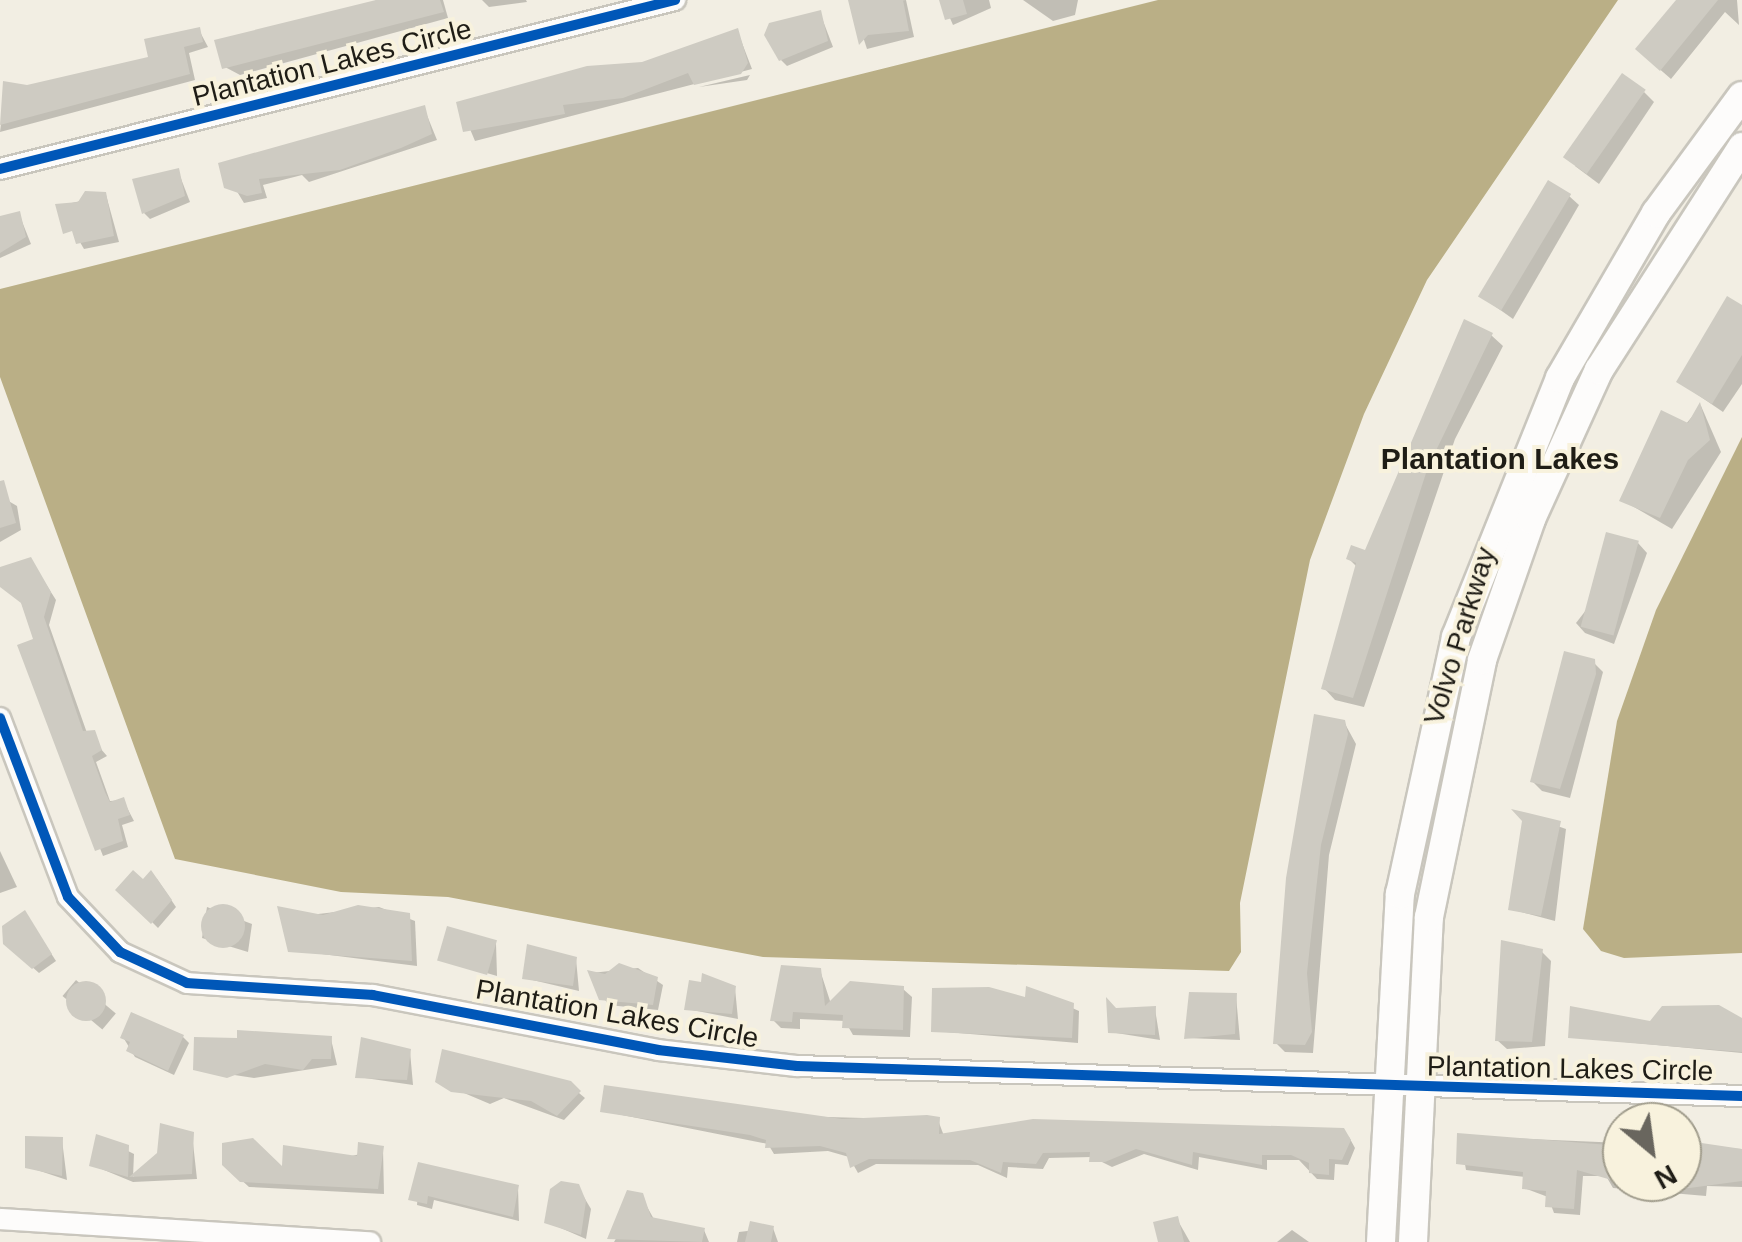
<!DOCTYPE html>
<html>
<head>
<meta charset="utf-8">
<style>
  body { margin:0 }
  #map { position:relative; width:1742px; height:1242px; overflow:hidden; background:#f2eee3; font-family:Arial,sans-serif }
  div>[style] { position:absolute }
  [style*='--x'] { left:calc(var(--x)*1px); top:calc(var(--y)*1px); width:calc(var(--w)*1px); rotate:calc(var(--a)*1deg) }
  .water>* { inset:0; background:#baaf86 }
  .shadow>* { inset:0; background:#0003; transform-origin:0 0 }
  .building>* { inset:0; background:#cecbc2; transform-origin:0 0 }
  .round { border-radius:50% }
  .roads { filter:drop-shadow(2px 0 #c9c6bd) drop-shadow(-2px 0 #c9c6bd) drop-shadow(0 2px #c9c6bd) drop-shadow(0 -2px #c9c6bd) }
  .minor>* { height:20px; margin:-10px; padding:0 10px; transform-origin:10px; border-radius:10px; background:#fdfcfb }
  .secondary>* { height:28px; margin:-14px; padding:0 14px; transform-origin:14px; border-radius:14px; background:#fdfcfb }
  .cycleway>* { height:10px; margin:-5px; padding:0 5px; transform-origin:5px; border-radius:5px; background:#0057b8 }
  span { translate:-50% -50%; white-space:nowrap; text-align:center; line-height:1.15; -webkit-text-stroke:8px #f8f2dd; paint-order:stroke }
  .street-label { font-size:28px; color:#1f1d16 }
  .neighbourhood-label { font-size:30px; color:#1f1d16; font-weight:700 }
  .north { position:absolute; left:1602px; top:1102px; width:100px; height:100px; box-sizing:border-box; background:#f8f2dd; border:2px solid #a19d8d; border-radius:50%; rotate:151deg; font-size:28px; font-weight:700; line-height:40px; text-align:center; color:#1f1d16 }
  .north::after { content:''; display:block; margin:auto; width:35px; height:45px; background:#69665e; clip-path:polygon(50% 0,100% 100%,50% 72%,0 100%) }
</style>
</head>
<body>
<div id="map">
  <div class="water">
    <i style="clip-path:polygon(1158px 0,1618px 0,1427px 280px,1364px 414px,1310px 560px,1240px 903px,1241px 952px,1229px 971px,763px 957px,448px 897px,341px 892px,175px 859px,0 377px,0 289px)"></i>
    <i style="clip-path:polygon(1742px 437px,1742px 953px,1624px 958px,1601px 951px,1583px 929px,1617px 721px,1656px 610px)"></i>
  </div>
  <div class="shadow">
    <i style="clip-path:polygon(377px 0,443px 0,448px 18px,240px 75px,225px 67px)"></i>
    <i style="clip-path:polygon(482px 0,526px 0,527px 2px,489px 7px)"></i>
    <i style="clip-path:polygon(906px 0,914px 37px,867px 49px,852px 3px)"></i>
    <i style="clip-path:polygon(942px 0,989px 0,991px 8px,953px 25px)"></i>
    <i style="clip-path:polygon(1023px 0,1078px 0,1075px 15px,1053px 21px)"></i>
    <i style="clip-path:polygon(1683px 0,1737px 0,1739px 25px,1725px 12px,1671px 79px,1648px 59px)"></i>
    <i style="clip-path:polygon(820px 13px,833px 47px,787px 66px,781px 60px)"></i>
    <i style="clip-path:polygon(199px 30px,208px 47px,189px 53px,195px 80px,0 132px,6px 83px,27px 88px,151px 59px)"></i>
    <i style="clip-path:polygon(737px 30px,752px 69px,475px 141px,459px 103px,643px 65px)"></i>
    <i style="clip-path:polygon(750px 75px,747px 80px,699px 87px)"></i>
    <i style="clip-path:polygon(1644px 92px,1654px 102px,1599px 184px,1575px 166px)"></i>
    <i style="clip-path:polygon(424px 108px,437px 140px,309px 182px,302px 175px,263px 185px,267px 198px,244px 203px,221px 165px)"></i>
    <i style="clip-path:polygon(178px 171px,190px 202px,150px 219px,144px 213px)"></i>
    <i style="clip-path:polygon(106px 195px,119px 242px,84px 249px,59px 206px)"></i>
    <i style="clip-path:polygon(1569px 196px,1579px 205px,1513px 319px,1482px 297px)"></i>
    <i style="clip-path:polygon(19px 214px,31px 244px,0 258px,0 219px)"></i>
    <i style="clip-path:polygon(1742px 308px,1742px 384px,1723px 412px,1679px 382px)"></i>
    <i style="clip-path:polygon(1491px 335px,1503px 346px,1455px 439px,1364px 707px,1335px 700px,1324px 688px,1357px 567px,1349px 559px,1366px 553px)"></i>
    <i style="clip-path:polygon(1701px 406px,1721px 452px,1672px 529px,1622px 500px)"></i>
    <i style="clip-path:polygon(0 496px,17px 506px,21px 530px,0 542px)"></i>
    <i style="clip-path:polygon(1638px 543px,1647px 553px,1614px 644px,1585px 633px,1576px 623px)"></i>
    <i style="clip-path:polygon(30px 559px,56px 600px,49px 625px,87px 733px,107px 756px,96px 762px,110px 801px,123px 800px,134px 821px,122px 825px,128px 847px,103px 856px,20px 646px,36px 641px,18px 594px,0 578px,0 570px)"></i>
    <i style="clip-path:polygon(1593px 662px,1603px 672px,1570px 798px,1542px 791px,1532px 781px)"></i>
    <i style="clip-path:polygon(1344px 722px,1356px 744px,1329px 855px,1313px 1053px,1285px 1052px,1276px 1043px)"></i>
    <i style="clip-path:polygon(1518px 812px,1566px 829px,1555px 921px,1510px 909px,1524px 820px)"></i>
    <i style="clip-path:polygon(0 851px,17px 887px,0 893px)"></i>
    <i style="clip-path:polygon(157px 879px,176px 907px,158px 928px,119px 889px)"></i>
    <i style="clip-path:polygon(207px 907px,252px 924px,248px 952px,202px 938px)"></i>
    <i style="clip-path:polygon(379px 907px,415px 921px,417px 966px,290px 950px,292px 917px)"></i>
    <i style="clip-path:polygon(25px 913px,56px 961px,39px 973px,13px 950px)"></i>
    <i style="clip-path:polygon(496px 943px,497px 976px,442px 960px)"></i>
    <i style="clip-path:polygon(1541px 951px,1551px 961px,1545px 1046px,1507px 1049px,1497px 1040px)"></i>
    <i style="clip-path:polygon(576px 959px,579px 991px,524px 978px)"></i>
    <i style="clip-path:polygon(638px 968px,663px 985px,658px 1010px,608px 1005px,591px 973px)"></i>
    <i style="clip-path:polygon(820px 970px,831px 1004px,903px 989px,912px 997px,910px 1037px,853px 1035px,845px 1021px,800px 1019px,800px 1029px,781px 1028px,773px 1020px)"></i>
    <i style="left:76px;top:980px;width:52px;height:21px;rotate:40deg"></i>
    <i style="clip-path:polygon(735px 988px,738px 1019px,687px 1009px)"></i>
    <i style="clip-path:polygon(1028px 988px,1079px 1011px,1078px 1043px,934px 1031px,1027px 1000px)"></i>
    <i style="clip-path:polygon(1236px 996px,1240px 1040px,1186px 1038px)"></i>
    <i style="clip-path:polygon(1155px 1009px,1160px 1040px,1110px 1032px,1116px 1010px)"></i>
    <i style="clip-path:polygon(1742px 1021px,1742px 1053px,1571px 1037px,1651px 1023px)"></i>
    <i style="clip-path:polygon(123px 1037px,183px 1037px,189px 1043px,174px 1075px,135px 1057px)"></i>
    <i style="clip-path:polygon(331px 1039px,337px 1065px,254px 1078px,195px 1069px)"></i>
    <i style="clip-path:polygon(410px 1051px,413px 1085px,358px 1077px)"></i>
    <i style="clip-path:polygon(444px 1052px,579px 1093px,585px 1098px,564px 1120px,504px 1098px,490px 1104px,438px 1082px)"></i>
    <i style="clip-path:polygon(602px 1111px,938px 1120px,944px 1136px,1349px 1137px,1355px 1148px,1348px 1165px,1335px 1164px,1334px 1180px,1317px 1179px,1299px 1160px,1267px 1160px,1267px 1170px,1199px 1157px,1198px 1170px,1144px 1154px,1112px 1167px,1092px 1157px,1049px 1158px,1043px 1169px,1008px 1167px,1007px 1178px,978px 1165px,876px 1164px,858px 1173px,849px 1157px,828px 1151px,774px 1154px,768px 1144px)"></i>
    <i style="clip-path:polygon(192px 1134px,197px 1179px,133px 1182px,92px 1165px,98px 1136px,134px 1154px,133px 1177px)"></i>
    <i style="clip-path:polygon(1460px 1136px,1622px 1143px,1622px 1182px,1682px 1182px,1682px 1146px,1742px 1149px,1742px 1187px,1707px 1186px,1706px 1196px,1613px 1188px,1606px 1176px,1583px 1176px,1580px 1215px,1554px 1213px,1548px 1197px,1524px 1188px,1525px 1177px,1466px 1170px)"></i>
    <i style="clip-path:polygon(62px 1140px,67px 1180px,28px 1167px)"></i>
    <i style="clip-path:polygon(383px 1149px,384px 1194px,249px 1187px,224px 1164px,284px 1171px)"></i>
    <i style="clip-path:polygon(420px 1164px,518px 1187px,519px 1221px,434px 1200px,432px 1209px,417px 1205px)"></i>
    <i style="clip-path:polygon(578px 1187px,591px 1209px,586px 1239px,547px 1222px)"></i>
    <i style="clip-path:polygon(641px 1196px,655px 1221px,704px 1230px,709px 1242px,614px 1242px)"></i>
    <i style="clip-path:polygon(1177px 1219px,1190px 1242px,1158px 1242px)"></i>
    <i style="clip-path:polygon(773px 1228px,778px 1242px,737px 1242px,739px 1232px)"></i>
    <i style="clip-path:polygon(1292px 1230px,1309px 1242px,1277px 1242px)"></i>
  </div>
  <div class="building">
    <i style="clip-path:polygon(376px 0,440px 0,444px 12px,222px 69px,214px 40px)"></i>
    <i style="clip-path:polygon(848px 0,903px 0,909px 31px,868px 35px,859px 45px)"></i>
    <i style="clip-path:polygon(939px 0,963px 0,967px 14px,945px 20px)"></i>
    <i style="clip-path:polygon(1676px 0,1718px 0,1660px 71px,1635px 49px)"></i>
    <i style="clip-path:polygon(821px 10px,828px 41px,779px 61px,764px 35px,769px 23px)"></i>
    <i style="clip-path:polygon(200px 27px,203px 42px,184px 47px,190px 74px,0 125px,3px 81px,27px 85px,148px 57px,144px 39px)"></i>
    <i style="clip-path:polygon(738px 28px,748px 63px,741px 74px,694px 85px,688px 73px,623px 98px,563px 105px,565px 114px,463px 132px,456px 102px,587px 66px,642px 62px)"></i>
    <i style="left:1622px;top:73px;width:29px;height:103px;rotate:35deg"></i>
    <i style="clip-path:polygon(425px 105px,432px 134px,401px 148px,340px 170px,259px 179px,262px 193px,247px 196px,224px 188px,218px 163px)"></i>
    <i style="clip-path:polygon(179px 168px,185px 196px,142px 214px,132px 179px)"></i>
    <i style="left:1548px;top:180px;width:27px;height:136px;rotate:31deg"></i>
    <i style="clip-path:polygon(85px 191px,106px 192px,114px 236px,76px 244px,72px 231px,63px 234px,55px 204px,78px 202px)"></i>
    <i style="clip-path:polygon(20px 211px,26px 237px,0 253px,0 216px)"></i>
    <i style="clip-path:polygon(1727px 296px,1742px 305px,1742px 355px,1712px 404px,1676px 382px)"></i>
    <i style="clip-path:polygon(1464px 319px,1493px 333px,1428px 467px,1353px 698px,1321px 689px,1356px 563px,1346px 559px,1351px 545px,1365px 550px)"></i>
    <i style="clip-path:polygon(1700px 402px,1710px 440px,1688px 460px,1660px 518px,1619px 501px,1661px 410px,1688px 423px)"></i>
    <i style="clip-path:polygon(4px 480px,16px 523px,0 528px,0 481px)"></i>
    <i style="left:1606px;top:532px;width:34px;height:98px;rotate:15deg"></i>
    <i style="clip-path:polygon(31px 557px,51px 592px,44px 617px,83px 731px,95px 730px,102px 750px,92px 756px,105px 792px,110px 802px,124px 797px,130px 815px,118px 819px,123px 841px,95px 851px,17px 645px,33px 639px,21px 603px,0 587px,0 567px)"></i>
    <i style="clip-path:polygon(1564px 651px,1595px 659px,1596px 674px,1560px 789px,1530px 782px)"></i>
    <i style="clip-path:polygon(1314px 714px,1345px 720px,1348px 734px,1321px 845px,1307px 973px,1312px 1032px,1305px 1045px,1273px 1044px,1286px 878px)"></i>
    <i style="clip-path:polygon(1511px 809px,1561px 821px,1541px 916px,1508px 910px,1522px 821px)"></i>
    <i style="clip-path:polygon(133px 870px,143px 879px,151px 870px,172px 900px,151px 924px,115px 890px)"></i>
    <i class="round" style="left:201px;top:904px;width:44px;height:44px"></i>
    <i style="clip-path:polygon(358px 905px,410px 913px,412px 961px,288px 952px,277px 906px,323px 915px)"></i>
    <i style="clip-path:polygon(25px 910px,52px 954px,32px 969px,3px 944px,2px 926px)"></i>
    <i style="left:447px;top:926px;width:52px;height:36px;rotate:16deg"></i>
    <i style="clip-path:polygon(1501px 940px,1543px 949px,1532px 1042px,1495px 1041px)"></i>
    <i style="clip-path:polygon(527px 944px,577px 957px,573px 986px,522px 979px)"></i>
    <i style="clip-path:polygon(619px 963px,658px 977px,653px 1005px,599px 1000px,587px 970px,605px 974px)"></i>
    <i style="clip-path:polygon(781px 965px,821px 968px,825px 1006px,850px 981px,904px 986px,903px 1030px,842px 1028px,843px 1015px,793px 1012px,792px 1022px,770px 1021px)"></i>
    <i style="clip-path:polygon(702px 973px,736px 986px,732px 1014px,684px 1010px,689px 980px,701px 982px)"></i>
    <i class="round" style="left:66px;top:981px;width:40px;height:40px"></i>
    <i style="clip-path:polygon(1026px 986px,1074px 1003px,1072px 1038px,931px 1032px,932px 988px,989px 987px,1025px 997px)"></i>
    <i style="clip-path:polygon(1189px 992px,1237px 993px,1235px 1034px,1184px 1039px)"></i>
    <i style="clip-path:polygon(1106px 997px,1116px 1008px,1156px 1006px,1155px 1035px,1108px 1033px)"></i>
    <i style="clip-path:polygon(1719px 1005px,1742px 1018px,1742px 1052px,1568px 1038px,1570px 1006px,1650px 1021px,1662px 1006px)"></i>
    <i style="clip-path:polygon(131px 1012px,184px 1035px,168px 1071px,126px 1051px,130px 1042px,120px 1038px)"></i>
    <i style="clip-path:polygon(237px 1030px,332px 1036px,331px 1059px,312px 1059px,303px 1070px,265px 1064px,227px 1078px,193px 1070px,194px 1037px,237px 1038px)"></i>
    <i style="clip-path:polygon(361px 1037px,411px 1049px,407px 1080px,355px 1078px)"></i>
    <i style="clip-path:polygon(442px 1049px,571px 1081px,581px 1091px,557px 1116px,531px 1101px,451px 1092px,435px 1082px)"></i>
    <i style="clip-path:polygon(604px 1085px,842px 1119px,927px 1115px,940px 1117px,939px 1134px,1033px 1119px,1344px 1128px,1351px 1140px,1342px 1160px,1329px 1159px,1329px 1175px,1309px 1173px,1309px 1163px,1291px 1155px,1262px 1155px,1262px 1165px,1193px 1152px,1192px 1165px,1136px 1149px,1105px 1162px,1089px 1162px,1090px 1152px,1043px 1153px,1036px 1164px,1003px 1162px,1001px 1173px,970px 1160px,869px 1159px,850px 1168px,846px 1153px,820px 1146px,765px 1148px,766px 1140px,750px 1135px,600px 1112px)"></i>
    <i style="clip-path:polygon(160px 1123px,194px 1132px,192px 1174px,129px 1177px,157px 1153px)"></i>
    <i style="clip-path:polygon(1457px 1133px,1622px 1146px,1622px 1183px,1577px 1170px,1574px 1209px,1545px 1207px,1546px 1191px,1522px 1189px,1523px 1172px,1456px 1164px)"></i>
    <i style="clip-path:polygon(96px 1134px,129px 1145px,128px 1177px,89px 1166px)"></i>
    <i style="clip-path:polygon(25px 1136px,63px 1137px,62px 1176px,25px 1168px)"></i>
    <i style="clip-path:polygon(253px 1138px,282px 1166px,283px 1145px,357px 1156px,358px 1142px,384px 1146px,378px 1189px,240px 1182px,222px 1165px,222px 1143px)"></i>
    <i style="clip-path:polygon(1688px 1141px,1742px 1149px,1742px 1181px,1682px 1189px)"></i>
    <i style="clip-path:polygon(418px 1162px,519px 1185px,513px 1217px,428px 1196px,427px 1204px,408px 1200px)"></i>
    <i style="clip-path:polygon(561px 1181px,579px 1184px,586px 1201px,581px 1235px,544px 1223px,550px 1189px)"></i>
    <i style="clip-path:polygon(627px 1190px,643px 1193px,651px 1217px,705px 1228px,702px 1242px,607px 1239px)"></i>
    <i style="clip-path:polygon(1178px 1216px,1184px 1242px,1158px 1242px,1153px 1222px)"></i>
    <i style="clip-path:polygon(750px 1221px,774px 1226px,771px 1242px,745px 1242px)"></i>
  </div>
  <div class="roads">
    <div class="minor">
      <i style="--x:0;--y:169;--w:696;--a:-14.06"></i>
      <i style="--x:0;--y:718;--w:191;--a:69.2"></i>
      <i style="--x:68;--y:897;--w:76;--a:46.6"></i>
      <i style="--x:120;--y:952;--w:74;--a:24.8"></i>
      <i style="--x:187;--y:983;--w:186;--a:3.7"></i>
      <i style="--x:373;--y:995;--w:290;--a:10.9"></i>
      <i style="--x:658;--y:1050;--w:140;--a:6.6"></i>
      <i style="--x:797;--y:1066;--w:945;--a:1.82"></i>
      <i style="--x:0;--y:1219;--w:371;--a:3.6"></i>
    </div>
    <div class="secondary">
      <i style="--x:1381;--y:1242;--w:349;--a:-86.9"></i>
      <i style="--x:1400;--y:894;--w:263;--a:-77.7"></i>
      <i style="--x:1456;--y:637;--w:279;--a:-68.1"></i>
      <i style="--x:1560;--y:378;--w:191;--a:-59.8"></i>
      <i style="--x:1656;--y:213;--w:145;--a:-53.7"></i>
      <i style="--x:1413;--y:1242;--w:325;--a:-87.2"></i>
      <i style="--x:1429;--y:917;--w:262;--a:-78.3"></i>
      <i style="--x:1482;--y:660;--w:149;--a:-70.8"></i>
      <i style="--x:1531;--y:519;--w:164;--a:-65.5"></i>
      <i style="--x:1599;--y:370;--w:265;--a:-57.3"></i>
    </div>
  </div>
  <div class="cycleway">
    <i style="--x:0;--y:169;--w:696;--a:-14.06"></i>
    <i style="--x:0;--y:718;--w:191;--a:69.2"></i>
    <i style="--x:68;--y:897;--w:76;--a:46.6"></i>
    <i style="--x:120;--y:952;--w:74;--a:24.8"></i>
    <i style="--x:187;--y:983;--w:186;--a:3.7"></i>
    <i style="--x:373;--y:995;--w:290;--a:10.9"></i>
    <i style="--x:658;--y:1050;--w:140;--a:6.6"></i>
    <i style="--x:797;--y:1066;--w:945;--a:1.82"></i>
  </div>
  <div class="street-label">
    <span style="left:332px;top:63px;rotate:-14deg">Plantation Lakes Circle</span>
    <span style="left:1460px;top:636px;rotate:-73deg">Volvo Parkway</span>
    <span style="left:617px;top:1014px;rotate:10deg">Plantation Lakes Circle</span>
    <span style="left:1570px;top:1069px;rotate:1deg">Plantation Lakes Circle</span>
  </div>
  <div class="neighbourhood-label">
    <span style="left:1500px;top:459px">Plantation Lakes</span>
  </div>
  <div class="north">N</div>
</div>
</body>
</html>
